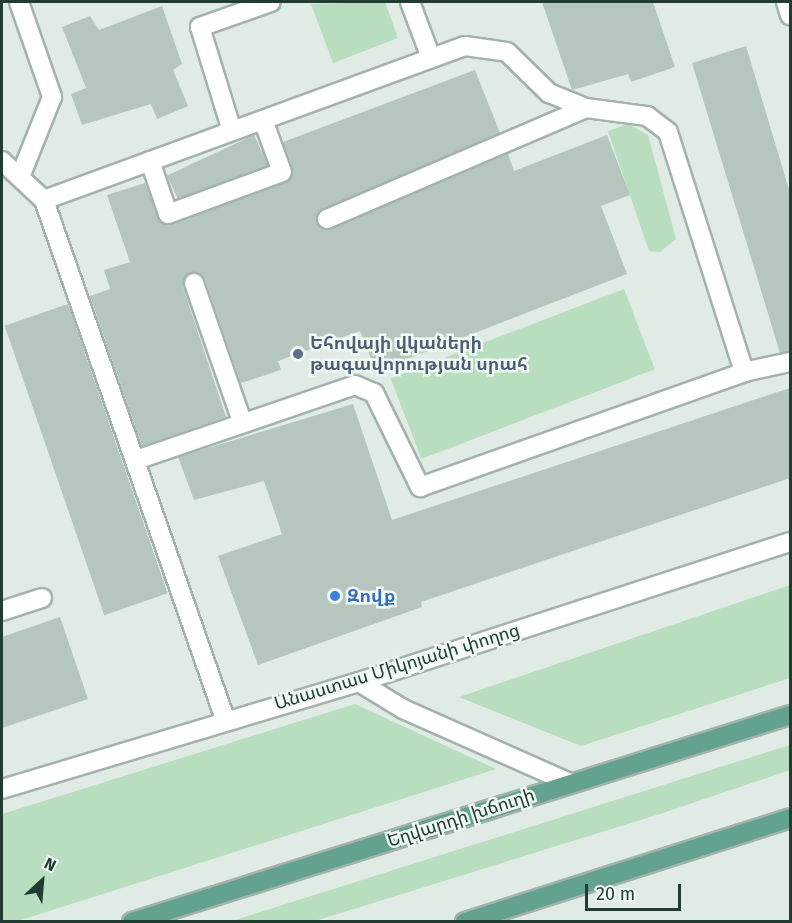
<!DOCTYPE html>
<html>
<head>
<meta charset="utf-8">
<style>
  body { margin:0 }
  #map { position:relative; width:792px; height:923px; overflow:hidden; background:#e0ebe5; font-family:"Fira Sans","Noto Sans Armenian",sans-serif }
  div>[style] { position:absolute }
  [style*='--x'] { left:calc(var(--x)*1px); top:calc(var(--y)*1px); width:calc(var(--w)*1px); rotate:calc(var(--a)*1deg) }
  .green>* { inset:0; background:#b8ddbf; transform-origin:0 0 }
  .building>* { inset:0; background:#b5c6be; transform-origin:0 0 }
  .roads { filter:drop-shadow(2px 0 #a3b3ac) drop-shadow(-2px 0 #a3b3ac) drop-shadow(0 2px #a3b3ac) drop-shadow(0 -2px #a3b3ac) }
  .minor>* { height:18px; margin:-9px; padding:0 9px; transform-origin:9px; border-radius:9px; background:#fff }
  .major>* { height:18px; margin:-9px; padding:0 9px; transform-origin:9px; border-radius:9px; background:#63a28e }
  .dots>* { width:16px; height:16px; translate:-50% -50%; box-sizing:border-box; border:3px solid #f0f8f3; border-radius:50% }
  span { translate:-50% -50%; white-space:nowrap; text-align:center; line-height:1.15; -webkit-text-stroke:5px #f0f8f3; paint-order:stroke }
  .service-label { font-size:18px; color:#4e5e75; font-weight:700 }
  .left { translate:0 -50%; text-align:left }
  .shop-label { font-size:18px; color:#366cbe; font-weight:700 }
  .street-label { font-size:18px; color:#203c33 }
  .frame { position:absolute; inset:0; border:3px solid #203c33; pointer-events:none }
  .north { position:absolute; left:12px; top:851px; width:60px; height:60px; -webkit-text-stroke:4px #f0f8f3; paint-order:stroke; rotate:26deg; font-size:16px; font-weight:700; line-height:24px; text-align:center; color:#203c33 }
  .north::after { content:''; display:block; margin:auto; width:21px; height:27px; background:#203c33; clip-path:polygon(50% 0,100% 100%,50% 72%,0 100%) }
  .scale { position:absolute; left:585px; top:884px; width:96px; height:27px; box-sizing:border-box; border:3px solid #203c33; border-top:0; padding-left:8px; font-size:18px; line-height:21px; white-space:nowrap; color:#203c33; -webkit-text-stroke:4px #f0f8f3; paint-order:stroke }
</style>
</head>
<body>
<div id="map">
  <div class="green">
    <i style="clip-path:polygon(385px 2px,398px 38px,333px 63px,311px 4px)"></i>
    <i style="clip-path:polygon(628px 124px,648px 135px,676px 239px,660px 252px,649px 251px,608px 131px)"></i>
    <i style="left:624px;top:289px;width:86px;height:250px;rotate:69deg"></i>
    <i style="clip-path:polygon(790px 585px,790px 678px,581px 746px,459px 697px)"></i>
    <i style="clip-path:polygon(355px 704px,496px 769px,18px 921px,2px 921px,2px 814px)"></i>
    <i style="clip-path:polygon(790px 745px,790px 770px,663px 813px,315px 921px,232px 921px)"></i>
  </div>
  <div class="building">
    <i style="clip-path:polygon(542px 2px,653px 2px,675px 67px,631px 82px,628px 74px,572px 90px)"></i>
    <i style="clip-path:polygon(162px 6px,182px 64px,173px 70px,188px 106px,157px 119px,151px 104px,82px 125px,71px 94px,86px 88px,62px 27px,90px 16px,99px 30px)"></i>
    <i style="clip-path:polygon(746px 46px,790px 193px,790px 351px,780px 353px,692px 63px)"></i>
    <i style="clip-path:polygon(475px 70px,500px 133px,323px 209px,317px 224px,331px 229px,508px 154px,514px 171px,607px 135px,630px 195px,601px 206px,627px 274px,376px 371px,360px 331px,278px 361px,281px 370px,241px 383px,205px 279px,190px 273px,183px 287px,226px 417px,142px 446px,90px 296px,110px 289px,104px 270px,130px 262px,107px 195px,145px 183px,158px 218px,172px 225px,290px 180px,293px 169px,283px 142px)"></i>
    <i style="left:254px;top:135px;width:33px;height:96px;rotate:65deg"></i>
    <i style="left:68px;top:304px;width:306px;height:67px;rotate:71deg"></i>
    <i style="clip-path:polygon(790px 388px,790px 478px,421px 602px,422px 607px,258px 665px,218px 556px,282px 534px,264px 481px,194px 500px,178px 457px,353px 404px,392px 520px)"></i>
    <i style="clip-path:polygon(60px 617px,88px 699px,2px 728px,2px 637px)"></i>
  </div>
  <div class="roads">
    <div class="minor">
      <i style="--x:19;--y:2;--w:101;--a:70.8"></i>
      <i style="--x:52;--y:97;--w:86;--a:111.8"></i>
      <i style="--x:410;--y:2;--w:60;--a:69.4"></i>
      <i style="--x:786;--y:2;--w:14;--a:73"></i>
      <i style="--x:232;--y:131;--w:109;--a:-107.1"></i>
      <i style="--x:200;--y:27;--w:75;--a:-19.4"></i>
      <i style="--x:2;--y:161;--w:57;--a:42.9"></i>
      <i style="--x:150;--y:161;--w:56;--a:71.2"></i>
      <i style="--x:168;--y:214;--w:121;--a:-20.2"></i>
      <i style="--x:282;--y:172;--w:55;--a:-110.1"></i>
      <i style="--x:327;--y:219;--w:282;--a:-23.2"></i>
      <i style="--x:194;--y:283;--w:147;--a:70.9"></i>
      <i style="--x:136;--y:460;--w:231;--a:-18.9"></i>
      <i style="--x:355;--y:385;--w:21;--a:23"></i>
      <i style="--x:374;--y:393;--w:105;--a:63.9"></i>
      <i style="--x:420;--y:487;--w:344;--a:-19.5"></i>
      <i style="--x:744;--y:372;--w:47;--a:-12.3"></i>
      <i style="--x:2;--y:611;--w:42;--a:-18"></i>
      <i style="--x:359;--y:682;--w:52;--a:31.5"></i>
      <i style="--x:403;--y:709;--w:183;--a:23.9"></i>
      <i style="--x:225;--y:719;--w:550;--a:-109.23"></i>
      <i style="--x:44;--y:200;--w:448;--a:-20.1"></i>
      <i style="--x:465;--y:46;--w:42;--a:8.1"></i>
      <i style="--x:507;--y:52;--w:59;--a:44.3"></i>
      <i style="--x:549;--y:93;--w:40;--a:22"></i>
      <i style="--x:586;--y:108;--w:62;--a:7.5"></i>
      <i style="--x:647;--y:116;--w:26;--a:37"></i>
      <i style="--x:668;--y:132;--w:252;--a:72.4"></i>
      <i style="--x:2;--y:789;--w:373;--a:-16.7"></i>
      <i style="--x:359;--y:682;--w:453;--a:-18"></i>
    </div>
    <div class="major">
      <i style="--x:132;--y:922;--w:690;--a:-17.46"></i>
      <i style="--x:465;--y:922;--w:341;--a:-17.7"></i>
    </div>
  </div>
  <div class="dots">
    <i style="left:298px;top:354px;background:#5c6f8a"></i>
    <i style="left:335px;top:596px;background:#3f7fe0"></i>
  </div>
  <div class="service-label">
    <span class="left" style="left:310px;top:354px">Եհովայի վկաների<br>թագավորության սրահ</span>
  </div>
  <div class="shop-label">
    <span class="left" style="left:347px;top:596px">Զովք</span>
  </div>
  <div class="street-label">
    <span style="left:397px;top:667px;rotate:-17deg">Անաստաս Միկոյանի փողոց</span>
    <span style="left:461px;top:818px;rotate:-18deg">Եղվարդի խճուղի</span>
  </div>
  <div class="frame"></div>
  <div class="north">N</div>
  <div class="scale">20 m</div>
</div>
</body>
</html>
